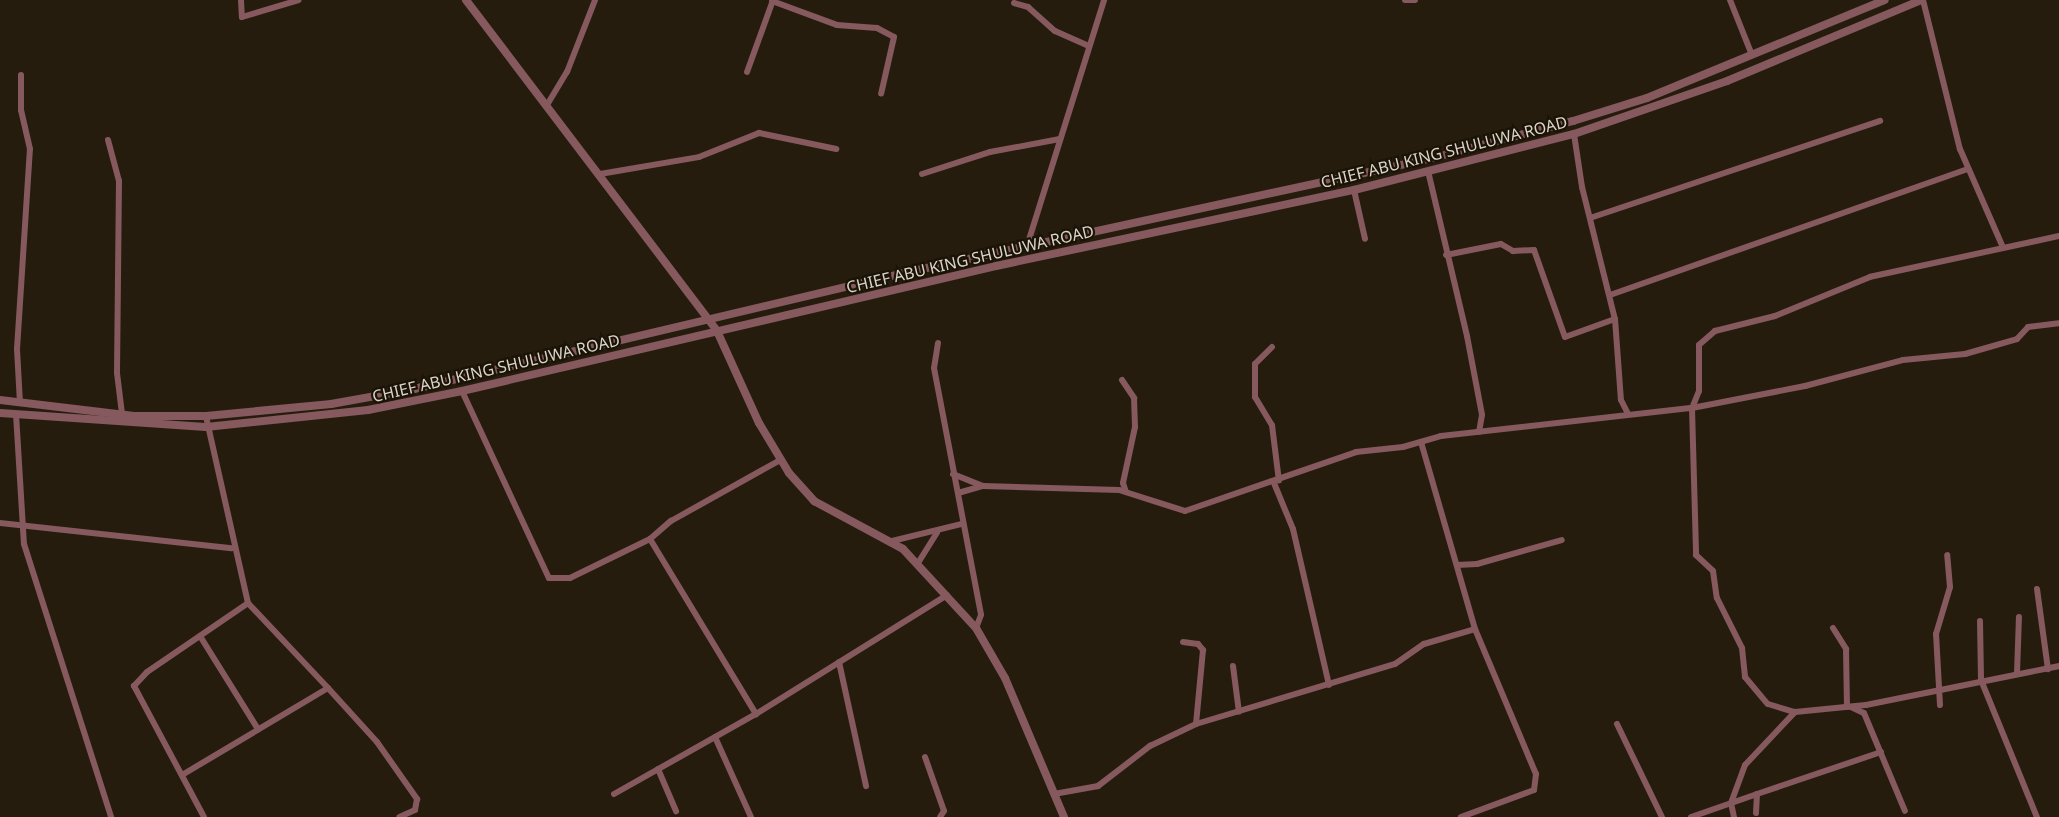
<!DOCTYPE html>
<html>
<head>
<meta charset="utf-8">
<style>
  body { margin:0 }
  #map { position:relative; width:2059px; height:817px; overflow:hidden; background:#251c0d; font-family:"Noto Sans",sans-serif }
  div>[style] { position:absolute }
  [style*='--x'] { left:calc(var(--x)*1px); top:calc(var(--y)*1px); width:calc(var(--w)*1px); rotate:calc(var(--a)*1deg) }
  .minor>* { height:6px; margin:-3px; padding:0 3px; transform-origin:3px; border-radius:3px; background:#85595e }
  .tertiary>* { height:8px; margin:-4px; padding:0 4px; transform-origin:4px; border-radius:4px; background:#85595e }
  span { translate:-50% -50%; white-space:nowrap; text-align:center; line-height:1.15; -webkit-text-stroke:4.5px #1b1305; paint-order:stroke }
  .street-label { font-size:16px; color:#d9d4ca }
</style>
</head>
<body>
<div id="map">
  <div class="minor">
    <i style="--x:241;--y:0;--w:17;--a:87"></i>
    <i style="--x:242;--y:17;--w:59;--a:-16.6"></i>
    <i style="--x:1405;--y:0;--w:10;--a:0"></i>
    <i style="--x:1730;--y:0;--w:59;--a:68.2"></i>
    <i style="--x:1923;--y:0;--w:154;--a:76.1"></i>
    <i style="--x:1960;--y:149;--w:105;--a:66.4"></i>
    <i style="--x:772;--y:1;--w:69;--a:20.3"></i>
    <i style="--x:837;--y:25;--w:40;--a:4.3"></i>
    <i style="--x:877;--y:28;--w:19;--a:28"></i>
    <i style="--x:894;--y:37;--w:58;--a:102.8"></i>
    <i style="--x:1014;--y:3;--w:15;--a:16"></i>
    <i style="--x:1028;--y:7;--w:36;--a:42"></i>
    <i style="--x:1055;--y:31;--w:37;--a:24"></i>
    <i style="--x:747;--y:72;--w:77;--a:-70.1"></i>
    <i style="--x:547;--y:105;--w:39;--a:-59"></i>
    <i style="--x:567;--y:72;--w:77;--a:-68.7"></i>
    <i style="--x:1574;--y:134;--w:54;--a:81.4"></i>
    <i style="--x:1582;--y:187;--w:136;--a:76"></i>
    <i style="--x:1615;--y:319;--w:81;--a:85.8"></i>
    <i style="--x:1621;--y:400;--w:16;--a:63"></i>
    <i style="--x:108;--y:140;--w:42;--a:75"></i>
    <i style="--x:119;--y:181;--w:192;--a:90.6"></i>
    <i style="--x:117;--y:373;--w:41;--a:83"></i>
    <i style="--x:1428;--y:171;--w:170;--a:76.7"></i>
    <i style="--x:1467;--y:336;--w:80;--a:79.2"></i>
    <i style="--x:1482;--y:415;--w:17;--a:100"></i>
    <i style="--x:600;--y:174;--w:100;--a:-9.7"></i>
    <i style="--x:699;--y:157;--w:65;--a:-21.8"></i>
    <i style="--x:759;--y:133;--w:79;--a:11.7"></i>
    <i style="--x:922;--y:174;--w:71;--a:-17.9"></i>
    <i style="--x:990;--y:152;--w:71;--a:-10.5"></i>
    <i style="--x:1354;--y:190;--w:50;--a:77.3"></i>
    <i style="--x:1590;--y:218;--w:306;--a:-18.5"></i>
    <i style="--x:2059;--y:236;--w:193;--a:167.8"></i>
    <i style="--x:1870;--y:277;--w:103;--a:157.7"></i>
    <i style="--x:1775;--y:316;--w:62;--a:166"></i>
    <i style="--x:1715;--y:331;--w:21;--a:139"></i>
    <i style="--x:1699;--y:345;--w:46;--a:90"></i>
    <i style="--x:1699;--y:391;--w:18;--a:112"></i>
    <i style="--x:1692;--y:408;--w:147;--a:88.4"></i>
    <i style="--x:1696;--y:555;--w:23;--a:43"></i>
    <i style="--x:1713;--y:571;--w:27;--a:82"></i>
    <i style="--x:1717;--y:598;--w:56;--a:63.4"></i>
    <i style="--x:1742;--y:648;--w:29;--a:84"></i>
    <i style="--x:1745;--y:677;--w:35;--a:50"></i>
    <i style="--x:1768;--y:704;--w:28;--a:17"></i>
    <i style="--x:1795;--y:712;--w:71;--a:-5.6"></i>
    <i style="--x:1866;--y:705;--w:197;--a:-11.4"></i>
    <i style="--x:1027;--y:246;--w:258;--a:-72.6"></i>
    <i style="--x:1446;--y:255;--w:56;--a:-11.3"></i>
    <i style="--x:1501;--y:244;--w:14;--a:30"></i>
    <i style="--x:1513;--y:251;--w:21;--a:-3"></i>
    <i style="--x:1534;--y:250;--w:92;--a:70.4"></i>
    <i style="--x:1565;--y:337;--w:53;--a:-19.8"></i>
    <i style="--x:1610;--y:295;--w:380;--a:-19.4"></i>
    <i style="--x:938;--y:343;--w:25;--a:99"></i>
    <i style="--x:934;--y:368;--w:251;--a:79.2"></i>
    <i style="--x:981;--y:615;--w:14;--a:111"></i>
    <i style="--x:1272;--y:347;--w:24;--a:135"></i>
    <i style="--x:1255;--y:364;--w:33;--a:90"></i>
    <i style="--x:1255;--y:397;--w:33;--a:59"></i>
    <i style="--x:1272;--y:425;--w:56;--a:82.9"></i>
    <i style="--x:1122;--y:380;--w:22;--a:56"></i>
    <i style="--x:1134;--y:398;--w:29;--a:88"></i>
    <i style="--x:1135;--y:427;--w:57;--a:102.1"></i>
    <i style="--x:1123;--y:483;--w:9;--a:72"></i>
    <i style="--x:462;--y:391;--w:206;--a:65.1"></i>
    <i style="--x:549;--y:578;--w:21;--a:0"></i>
    <i style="--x:570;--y:578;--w:89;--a:-26"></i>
    <i style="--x:650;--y:539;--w:28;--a:-41"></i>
    <i style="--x:671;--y:521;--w:125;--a:-29.2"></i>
    <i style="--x:20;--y:403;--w:54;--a:-93.2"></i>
    <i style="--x:17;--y:349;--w:200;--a:-86.3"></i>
    <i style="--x:30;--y:149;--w:40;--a:-103"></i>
    <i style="--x:21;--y:110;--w:35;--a:-90"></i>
    <i style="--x:16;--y:414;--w:130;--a:86.5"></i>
    <i style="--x:24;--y:544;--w:287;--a:72.3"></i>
    <i style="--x:1421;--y:442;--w:195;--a:73.9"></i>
    <i style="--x:1475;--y:629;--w:157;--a:67.2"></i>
    <i style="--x:1536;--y:774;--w:16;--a:97"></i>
    <i style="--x:1534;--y:790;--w:78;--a:159.7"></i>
    <i style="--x:953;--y:474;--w:31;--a:22"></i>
    <i style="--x:1274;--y:483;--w:50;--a:67.6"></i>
    <i style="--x:1293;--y:529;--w:160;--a:77"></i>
    <i style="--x:958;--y:493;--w:26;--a:-16"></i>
    <i style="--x:983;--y:486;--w:136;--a:1.7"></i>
    <i style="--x:1119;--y:490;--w:69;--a:17.7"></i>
    <i style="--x:1185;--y:511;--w:181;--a:-19"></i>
    <i style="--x:1356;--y:452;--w:47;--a:-6.1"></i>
    <i style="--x:1403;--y:447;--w:40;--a:-16"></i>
    <i style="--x:1441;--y:436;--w:253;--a:-6.4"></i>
    <i style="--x:1692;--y:408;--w:115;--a:-11"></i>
    <i style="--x:1805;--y:386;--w:101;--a:-14.9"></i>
    <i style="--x:1903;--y:360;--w:62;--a:-5.5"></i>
    <i style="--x:1965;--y:354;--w:54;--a:-16.1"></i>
    <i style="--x:2017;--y:339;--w:16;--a:-47"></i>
    <i style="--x:2028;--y:327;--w:31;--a:-7"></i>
    <i style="--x:0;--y:523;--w:233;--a:6.2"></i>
    <i style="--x:650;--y:539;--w:205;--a:58.8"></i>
    <i style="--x:892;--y:541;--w:72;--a:-13.7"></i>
    <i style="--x:918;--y:563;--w:36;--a:-58"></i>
    <i style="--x:1457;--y:565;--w:20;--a:-3"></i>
    <i style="--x:1477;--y:564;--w:88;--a:-15.8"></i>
    <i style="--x:2037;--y:589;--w:81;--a:82.2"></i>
    <i style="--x:1980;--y:621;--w:59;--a:89"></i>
    <i style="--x:1981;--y:680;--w:148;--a:67.8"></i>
    <i style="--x:1833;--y:628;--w:25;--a:58"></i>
    <i style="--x:1846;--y:649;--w:58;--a:89"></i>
    <i style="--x:200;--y:636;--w:110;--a:58.1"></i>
    <i style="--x:1183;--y:642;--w:15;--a:8"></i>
    <i style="--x:1198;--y:644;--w:8;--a:50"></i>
    <i style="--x:1203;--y:650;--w:74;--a:95.4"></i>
    <i style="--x:839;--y:662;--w:127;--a:77.7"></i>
    <i style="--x:1233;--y:666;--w:46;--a:82.6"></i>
    <i style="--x:2017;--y:673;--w:56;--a:-88"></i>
    <i style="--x:328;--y:688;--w:73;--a:47.8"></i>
    <i style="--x:377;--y:742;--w:70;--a:54.9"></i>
    <i style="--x:417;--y:799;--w:11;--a:100"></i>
    <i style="--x:415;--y:810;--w:17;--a:156"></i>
    <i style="--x:1940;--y:705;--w:71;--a:-93.2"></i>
    <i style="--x:1936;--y:634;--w:49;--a:-73.4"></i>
    <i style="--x:1950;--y:587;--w:32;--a:-95"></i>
    <i style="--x:1851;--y:707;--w:14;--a:25"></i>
    <i style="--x:1864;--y:713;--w:106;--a:67.3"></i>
    <i style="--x:1617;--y:724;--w:103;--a:64.2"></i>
    <i style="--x:715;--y:737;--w:88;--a:65.8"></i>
    <i style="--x:925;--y:757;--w:57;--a:70.6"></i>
    <i style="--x:944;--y:811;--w:7;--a:124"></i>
    <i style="--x:658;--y:769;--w:46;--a:66.8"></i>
    <i style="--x:182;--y:775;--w:170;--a:-30.8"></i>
    <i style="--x:328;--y:688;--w:117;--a:-133.3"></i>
    <i style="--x:614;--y:794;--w:163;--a:-29.4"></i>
    <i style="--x:756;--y:714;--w:225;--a:-31.9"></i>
    <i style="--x:1054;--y:794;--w:45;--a:-10.3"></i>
    <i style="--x:1098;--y:786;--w:66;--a:-37.6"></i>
    <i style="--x:1150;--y:746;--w:51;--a:-25.6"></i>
    <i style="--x:1196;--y:724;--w:208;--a:-16.8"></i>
    <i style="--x:1395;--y:664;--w:35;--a:-35"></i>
    <i style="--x:1424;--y:644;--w:53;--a:-16.4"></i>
    <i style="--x:1756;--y:813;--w:19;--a:-87"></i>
    <i style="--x:1757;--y:794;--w:131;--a:-18.7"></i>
    <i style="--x:204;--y:817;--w:149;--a:-118.1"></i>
    <i style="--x:134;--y:686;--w:19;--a:-47"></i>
    <i style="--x:147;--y:672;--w:122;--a:-34.3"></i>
    <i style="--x:248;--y:603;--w:192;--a:-102.7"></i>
    <i style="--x:1691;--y:817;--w:70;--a:-19.2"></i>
    <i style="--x:1734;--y:817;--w:14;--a:-102"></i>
    <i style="--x:1731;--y:803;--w:40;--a:-69.8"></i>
    <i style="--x:1745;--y:765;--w:73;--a:-46.7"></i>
  </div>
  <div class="tertiary">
    <i style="--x:466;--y:0;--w:415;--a:52.8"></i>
    <i style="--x:717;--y:331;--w:101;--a:65.5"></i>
    <i style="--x:759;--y:423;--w:58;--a:59"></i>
    <i style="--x:789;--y:473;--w:38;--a:48"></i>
    <i style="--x:814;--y:501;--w:101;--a:28.3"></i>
    <i style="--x:903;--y:549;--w:108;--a:47.3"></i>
    <i style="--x:976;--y:628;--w:58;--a:59.9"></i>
    <i style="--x:1005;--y:678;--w:151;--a:67"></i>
    <i style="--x:0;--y:400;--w:135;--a:6.8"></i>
    <i style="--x:134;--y:416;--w:72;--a:0"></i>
    <i style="--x:206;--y:416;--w:126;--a:-5.5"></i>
    <i style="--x:331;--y:404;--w:84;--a:-10.2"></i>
    <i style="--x:414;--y:389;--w:498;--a:-13.3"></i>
    <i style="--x:899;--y:274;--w:546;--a:-12.26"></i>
    <i style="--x:1433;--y:158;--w:145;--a:-14.8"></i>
    <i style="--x:1573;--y:121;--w:77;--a:-17.3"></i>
    <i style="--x:1647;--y:98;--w:257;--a:-22.4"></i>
    <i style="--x:0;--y:413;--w:206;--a:3.9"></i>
    <i style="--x:206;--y:427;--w:163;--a:-6"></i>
    <i style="--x:368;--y:410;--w:96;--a:-11.4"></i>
    <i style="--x:462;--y:391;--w:548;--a:-13.17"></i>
    <i style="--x:996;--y:266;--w:366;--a:-12"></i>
    <i style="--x:1354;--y:190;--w:227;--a:-14.3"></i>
    <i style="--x:1574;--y:134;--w:162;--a:-19.1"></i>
    <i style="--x:1727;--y:81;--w:211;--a:-22.6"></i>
  </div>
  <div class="street-label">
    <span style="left:1444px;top:152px;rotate:-14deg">CHIEF ABU KING SHULUWA ROAD</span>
    <span style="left:970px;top:259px;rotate:-13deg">CHIEF ABU KING SHULUWA ROAD</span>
    <span style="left:496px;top:368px;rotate:-13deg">CHIEF ABU KING SHULUWA ROAD</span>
  </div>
</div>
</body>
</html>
